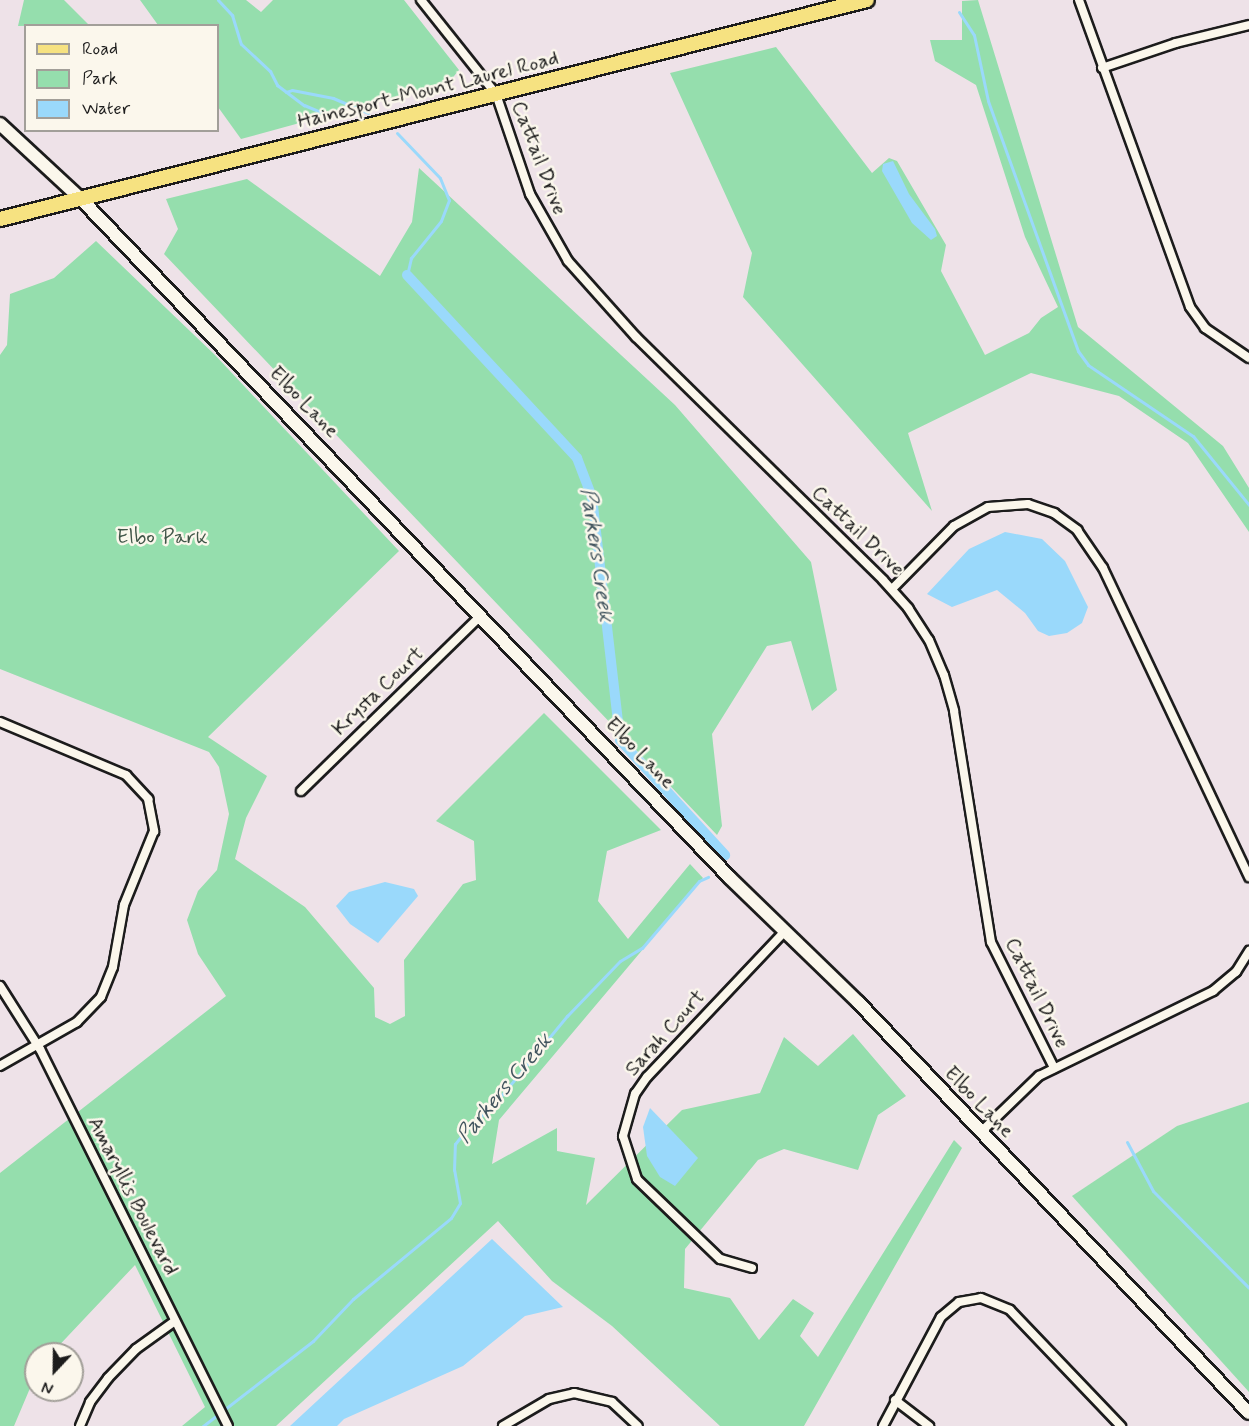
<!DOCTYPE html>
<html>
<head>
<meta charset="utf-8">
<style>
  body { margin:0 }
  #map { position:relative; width:1249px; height:1426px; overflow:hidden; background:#eee2e8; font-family:Mynerve,sans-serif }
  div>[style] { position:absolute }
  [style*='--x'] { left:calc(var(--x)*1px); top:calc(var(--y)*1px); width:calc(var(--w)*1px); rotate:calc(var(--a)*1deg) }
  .green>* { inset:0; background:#95dead }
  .water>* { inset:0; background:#9ad9fb }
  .stream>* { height:3px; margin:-1.5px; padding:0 1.5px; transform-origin:1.5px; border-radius:1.5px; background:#9ad9fb }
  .canal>* { height:10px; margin:-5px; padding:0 5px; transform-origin:5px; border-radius:5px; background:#9ad9fb }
  .roads { filter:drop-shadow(2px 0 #1c1c1c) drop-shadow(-2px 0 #1c1c1c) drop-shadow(0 2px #1c1c1c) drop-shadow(0 -2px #1c1c1c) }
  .street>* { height:8px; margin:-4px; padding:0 4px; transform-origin:4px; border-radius:4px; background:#fbf7ec }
  .secondary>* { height:12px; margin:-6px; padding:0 6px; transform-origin:6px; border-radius:6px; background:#fbf7ec }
  .primary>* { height:14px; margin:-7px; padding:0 7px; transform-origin:7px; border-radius:7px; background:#f6e281 }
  span { translate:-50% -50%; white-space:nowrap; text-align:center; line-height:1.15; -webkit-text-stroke:5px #fbf7ec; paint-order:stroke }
  .street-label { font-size:21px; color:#1c1c1c }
  .park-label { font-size:21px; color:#405648 }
  .water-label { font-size:22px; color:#42555f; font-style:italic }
  .legend { position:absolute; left:24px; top:24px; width:195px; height:108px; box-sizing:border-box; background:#fbf7ec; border:2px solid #a29f99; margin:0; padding:8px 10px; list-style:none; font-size:18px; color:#1c1c1c }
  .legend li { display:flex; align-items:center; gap:12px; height:30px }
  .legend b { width:30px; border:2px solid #a29f99 }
  .north { position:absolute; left:24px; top:1342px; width:60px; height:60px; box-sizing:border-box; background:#fbf7ec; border:2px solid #a29f99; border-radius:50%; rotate:202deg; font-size:16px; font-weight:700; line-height:24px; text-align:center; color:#1c1c1c }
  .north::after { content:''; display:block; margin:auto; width:21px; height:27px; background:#1c1c1c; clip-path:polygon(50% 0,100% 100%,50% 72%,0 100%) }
</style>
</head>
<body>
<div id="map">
  <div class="green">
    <i style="clip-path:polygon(24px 0,64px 0,89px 25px,18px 26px)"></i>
    <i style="clip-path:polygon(140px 0,246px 0,261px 12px,273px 0,404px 0,459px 70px,449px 82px,241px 139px,218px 107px,218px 26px,158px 25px)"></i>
    <i style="clip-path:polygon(978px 0,1078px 327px,1223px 446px,1249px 488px,1249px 532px,1188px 443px,1119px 396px,1031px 373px,908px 433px,932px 511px,743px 297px,752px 253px,670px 73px,776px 47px,872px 173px,889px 158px,897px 161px,946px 245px,941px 271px,985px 355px,1029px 333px,1041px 318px,1058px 307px,1025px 237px,976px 85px,935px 61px,930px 40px,962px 40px,962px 1px)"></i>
    <i style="clip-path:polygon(419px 168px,675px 405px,811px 562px,837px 690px,812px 711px,791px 641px,767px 646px,712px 734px,722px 826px,717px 835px,164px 254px,178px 229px,166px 199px,247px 179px,380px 276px,412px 222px)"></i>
    <i style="clip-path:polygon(96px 241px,215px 355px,399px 551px,208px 737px,267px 776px,246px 818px,235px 859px,305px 907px,374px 988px,375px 1017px,390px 1024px,405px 1016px,404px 960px,463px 884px,476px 880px,474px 841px,436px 821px,544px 713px,661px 830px,607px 851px,598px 901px,628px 939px,690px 864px,703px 878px,499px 1120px,492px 1164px,557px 1128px,557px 1151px,595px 1158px,586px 1205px,682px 1110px,760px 1093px,784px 1037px,818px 1066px,853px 1034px,906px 1096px,878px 1115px,858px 1170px,784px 1149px,758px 1160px,685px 1249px,684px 1288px,730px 1298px,759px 1340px,793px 1299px,814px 1313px,800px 1336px,818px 1357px,954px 1140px,962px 1148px,804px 1426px,720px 1426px,612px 1326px,552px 1281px,498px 1221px,276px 1426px,182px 1426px,205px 1407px,135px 1265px,51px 1354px,36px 1354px,36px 1374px,14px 1426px,0 1426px,0 1173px,226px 996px,198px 954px,187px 920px,198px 891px,217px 870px,229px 814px,219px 767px,209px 752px,0 669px,0 355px,7px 345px,10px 294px,54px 278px)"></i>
    <i style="clip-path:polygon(1249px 1102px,1249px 1392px,1072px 1196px,1177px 1126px)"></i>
  </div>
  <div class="water">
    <i style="clip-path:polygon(893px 161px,909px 194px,935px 229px,937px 236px,931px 240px,912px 223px,882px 171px,883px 164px)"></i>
    <i style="clip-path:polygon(1005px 532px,1042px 539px,1065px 561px,1088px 607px,1082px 623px,1067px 633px,1049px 636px,1038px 631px,1025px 613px,997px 590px,952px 607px,927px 594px,969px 549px)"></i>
    <i style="clip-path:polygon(385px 882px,414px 889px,418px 896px,378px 943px,350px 924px,336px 906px,349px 892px)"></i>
    <i style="clip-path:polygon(650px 1108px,698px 1158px,675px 1186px,660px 1177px,647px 1156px,643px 1127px)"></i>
    <i style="clip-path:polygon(492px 1239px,563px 1307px,525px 1316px,463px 1366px,344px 1419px,337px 1426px,290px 1426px)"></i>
  </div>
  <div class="stream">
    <i style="--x:218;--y:0;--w:21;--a:47"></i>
    <i style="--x:232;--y:15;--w:30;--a:73"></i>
    <i style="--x:241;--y:44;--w:40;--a:43"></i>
    <i style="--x:270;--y:71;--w:16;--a:63"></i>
    <i style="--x:277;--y:85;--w:34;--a:37"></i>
    <i style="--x:304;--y:105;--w:28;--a:23"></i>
    <i style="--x:959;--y:12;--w:27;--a:57"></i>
    <i style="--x:974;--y:35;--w:67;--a:78"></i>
    <i style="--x:988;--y:101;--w:266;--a:70.2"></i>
    <i style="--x:1078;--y:351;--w:17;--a:54"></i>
    <i style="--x:1088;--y:365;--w:127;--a:34.1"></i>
    <i style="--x:1193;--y:436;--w:89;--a:50.9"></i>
    <i style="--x:286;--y:92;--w:6;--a:-18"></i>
    <i style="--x:292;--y:90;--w:42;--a:11"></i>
    <i style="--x:333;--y:98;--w:38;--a:23"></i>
    <i style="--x:397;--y:133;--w:62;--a:46.3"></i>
    <i style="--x:440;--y:178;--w:24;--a:68"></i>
    <i style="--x:449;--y:200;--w:22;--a:111"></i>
    <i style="--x:441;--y:221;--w:48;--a:129"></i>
    <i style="--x:411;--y:258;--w:17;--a:103"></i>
    <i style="--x:1127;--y:1142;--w:55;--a:62"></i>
    <i style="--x:1153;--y:1191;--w:136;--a:45.3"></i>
    <i style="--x:203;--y:1426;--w:139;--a:-37.7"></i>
    <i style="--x:313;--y:1341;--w:58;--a:-46.4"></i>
    <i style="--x:353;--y:1299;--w:127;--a:-39.6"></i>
    <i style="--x:451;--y:1218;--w:17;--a:-59"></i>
    <i style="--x:460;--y:1203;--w:34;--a:-100"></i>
    <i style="--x:454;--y:1170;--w:26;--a:-88"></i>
    <i style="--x:455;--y:1144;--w:18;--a:-52"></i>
    <i style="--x:466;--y:1130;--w:41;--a:-43"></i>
    <i style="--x:496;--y:1102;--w:112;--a:-50.5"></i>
    <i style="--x:567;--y:1016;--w:76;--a:-46.1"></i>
    <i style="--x:620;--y:961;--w:26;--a:-31"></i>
    <i style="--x:642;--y:948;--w:88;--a:-49.6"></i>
    <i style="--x:699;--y:881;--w:10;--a:-24"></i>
  </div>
  <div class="canal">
    <i style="--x:407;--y:275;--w:250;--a:47.1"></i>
    <i style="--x:577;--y:458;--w:42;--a:69"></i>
    <i style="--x:592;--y:497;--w:245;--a:83.4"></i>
    <i style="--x:620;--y:740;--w:156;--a:47.6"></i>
  </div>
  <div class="roads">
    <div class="street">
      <i style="--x:421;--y:0;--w:120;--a:51.4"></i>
      <i style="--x:496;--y:94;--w:106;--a:71.2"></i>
      <i style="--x:530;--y:194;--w:77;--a:60.4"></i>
      <i style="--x:568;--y:261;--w:102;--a:48.2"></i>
      <i style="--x:636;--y:337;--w:346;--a:44.5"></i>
      <i style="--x:883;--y:580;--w:38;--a:48"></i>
      <i style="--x:908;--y:608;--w:38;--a:57"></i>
      <i style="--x:929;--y:640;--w:38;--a:67"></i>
      <i style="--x:944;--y:675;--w:37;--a:74"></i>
      <i style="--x:954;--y:711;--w:234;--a:80.9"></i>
      <i style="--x:991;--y:942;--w:141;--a:63.4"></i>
      <i style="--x:1079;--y:0;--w:326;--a:70.1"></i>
      <i style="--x:1190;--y:307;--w:26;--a:54"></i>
      <i style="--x:1205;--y:328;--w:53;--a:34.3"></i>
      <i style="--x:1102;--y:68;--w:78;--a:-18.7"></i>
      <i style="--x:1176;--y:43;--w:75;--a:-13.9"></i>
      <i style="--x:892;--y:589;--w:88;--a:-45.5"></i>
      <i style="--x:954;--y:526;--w:39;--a:-29"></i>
      <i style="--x:988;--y:507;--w:40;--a:-4.3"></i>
      <i style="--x:1028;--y:504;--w:28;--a:19"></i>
      <i style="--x:1054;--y:513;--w:29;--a:36"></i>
      <i style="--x:1077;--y:530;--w:46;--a:55.6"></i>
      <i style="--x:1103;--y:568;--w:342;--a:64.7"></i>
      <i style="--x:0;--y:722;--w:137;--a:22.8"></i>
      <i style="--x:126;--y:775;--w:33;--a:47"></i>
      <i style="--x:148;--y:799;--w:33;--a:79"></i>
      <i style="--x:154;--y:831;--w:80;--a:112.1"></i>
      <i style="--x:124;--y:905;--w:63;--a:100.1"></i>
      <i style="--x:113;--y:967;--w:32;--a:112"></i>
      <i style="--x:101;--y:997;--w:35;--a:134"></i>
      <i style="--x:77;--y:1022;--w:89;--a:150.3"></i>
      <i style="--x:301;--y:791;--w:249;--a:-44.3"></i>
      <i style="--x:0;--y:986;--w:75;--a:57.6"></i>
      <i style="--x:40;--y:1049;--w:421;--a:63.5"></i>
      <i style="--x:981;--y:1132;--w:81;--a:-44"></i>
      <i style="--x:1039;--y:1076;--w:194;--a:-26"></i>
      <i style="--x:1213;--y:991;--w:30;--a:-40"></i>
      <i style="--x:1236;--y:972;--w:25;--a:-58"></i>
      <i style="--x:752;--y:1268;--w:33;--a:-164"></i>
      <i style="--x:720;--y:1259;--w:115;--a:-136.1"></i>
      <i style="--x:637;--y:1179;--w:45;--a:-108"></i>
      <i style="--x:623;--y:1136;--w:44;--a:-74.1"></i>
      <i style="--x:635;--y:1094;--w:21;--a:-55"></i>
      <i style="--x:647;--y:1077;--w:202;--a:-46.6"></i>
      <i style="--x:895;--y:1400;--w:43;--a:37.4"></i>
      <i style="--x:80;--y:1426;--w:26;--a:-67"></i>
      <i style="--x:90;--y:1402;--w:30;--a:-53"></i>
      <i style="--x:108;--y:1378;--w:40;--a:-46"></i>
      <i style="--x:136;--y:1349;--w:48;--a:-35.7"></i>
      <i style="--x:503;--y:1426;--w:53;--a:-30.4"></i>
      <i style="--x:549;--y:1399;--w:26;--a:-13"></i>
      <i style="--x:574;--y:1393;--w:39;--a:13"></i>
      <i style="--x:612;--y:1402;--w:35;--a:43"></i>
      <i style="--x:883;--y:1426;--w:123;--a:-62"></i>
      <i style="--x:941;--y:1317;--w:23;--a:-40"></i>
      <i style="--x:959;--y:1302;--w:22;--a:-10"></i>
      <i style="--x:981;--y:1298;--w:31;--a:22"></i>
      <i style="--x:1010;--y:1310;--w:161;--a:46.3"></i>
    </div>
    <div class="secondary">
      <i style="--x:0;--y:124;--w:110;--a:42.8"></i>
      <i style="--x:81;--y:199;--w:939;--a:46.29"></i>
      <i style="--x:730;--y:878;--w:178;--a:44.1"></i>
      <i style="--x:858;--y:1002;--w:567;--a:46.43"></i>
    </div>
    <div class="primary">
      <i style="--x:0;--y:219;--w:894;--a:-14.18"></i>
    </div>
  </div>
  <div class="street-label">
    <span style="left:428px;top:90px;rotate:-14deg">Hainesport-Mount Laurel Road</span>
    <span style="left:539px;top:158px;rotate:69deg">Cattail Drive</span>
    <span style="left:304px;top:402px;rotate:46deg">Elbo Lane</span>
    <span style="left:858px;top:531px;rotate:44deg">Cattail Drive</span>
    <span style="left:378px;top:691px;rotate:-44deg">Krysta Court</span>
    <span style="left:640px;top:753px;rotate:46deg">Elbo Lane</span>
    <span style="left:1037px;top:993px;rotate:64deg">Cattail Drive</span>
    <span style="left:665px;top:1033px;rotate:-48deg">Sarah Court</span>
    <span style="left:979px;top:1102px;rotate:46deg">Elbo Lane</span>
    <span style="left:133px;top:1196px;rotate:63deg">Amaryllis Boulevard</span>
  </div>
  <div class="park-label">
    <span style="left:162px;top:537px">Elbo Park</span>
  </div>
  <div class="water-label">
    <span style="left:596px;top:555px;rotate:82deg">Parkers Creek</span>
    <span style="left:505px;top:1089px;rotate:-50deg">Parkers Creek</span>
  </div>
  <ul class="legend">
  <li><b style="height:8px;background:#f6e281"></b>Road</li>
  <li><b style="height:16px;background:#95dead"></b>Park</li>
  <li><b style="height:16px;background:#9ad9fb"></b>Water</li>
  </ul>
  <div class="north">N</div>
</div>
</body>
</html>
